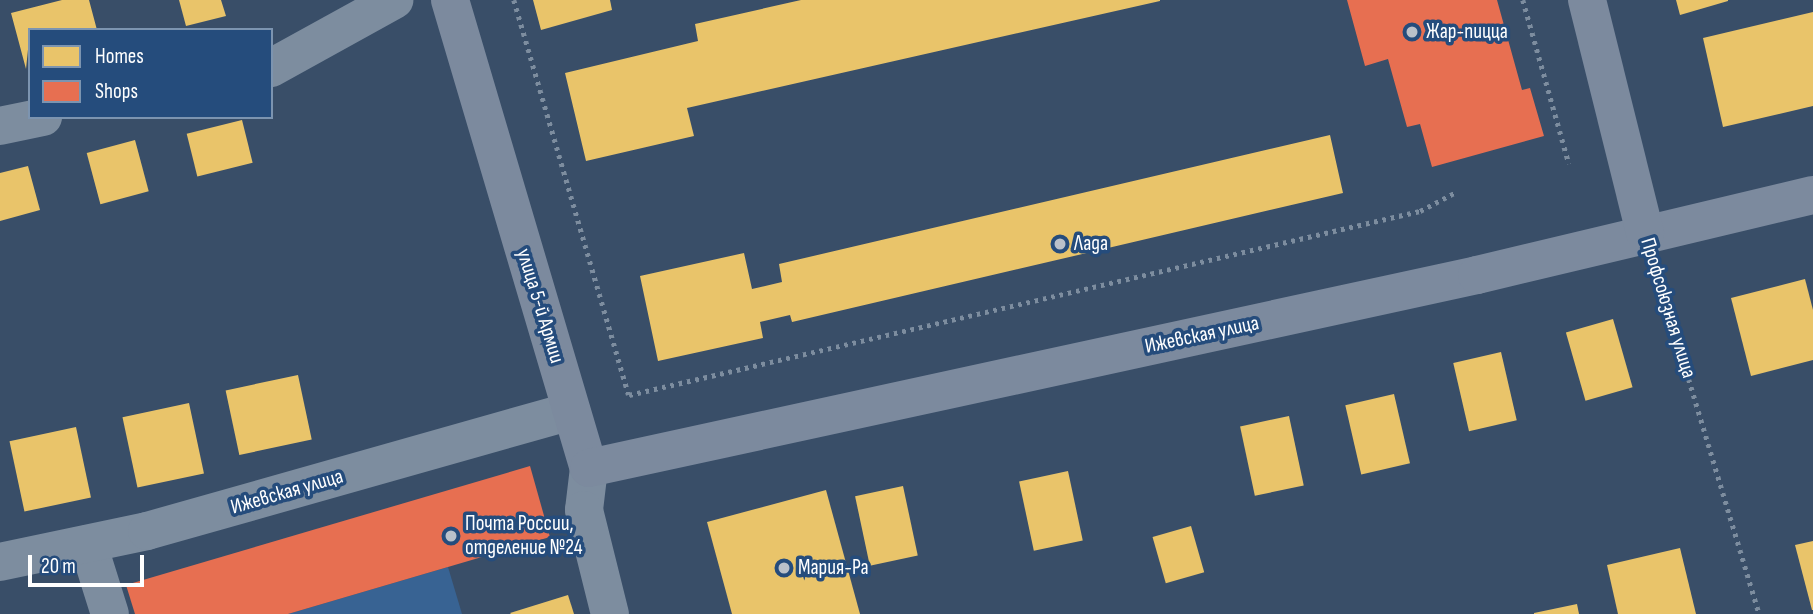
<!DOCTYPE html>
<html>
<head>
<meta charset="utf-8">
<style>
  body { margin:0 }
  #map { position:relative; width:1813px; height:614px; overflow:hidden; background:#394e68; font-family:"Sofia Sans Condensed",sans-serif }
  div>[style] { position:absolute }
  [style*='--x'] { left:calc(var(--x)*1px); top:calc(var(--y)*1px); width:calc(var(--w)*1px); rotate:calc(var(--a)*1deg) }
  .green>* { inset:0; background:#386393 }
  .homes>* { inset:0; background:#e9c46a; transform-origin:0 0 }
  .shops>* { inset:0; background:#e76f51 }
  .path>* { height:4.5px; margin-top:-2.25px; transform-origin:0; background:repeating-linear-gradient(90deg,#7d8d9f 0 3.5px,transparent 0 8.5px) }
  .minor>* { height:38px; margin:-19px; padding:0 19px; transform-origin:19px; border-radius:19px; background:#7d8d9f }
  .major>* { height:38px; margin:-19px; padding:0 19px; transform-origin:19px; border-radius:19px; background:#7c8a9e }
  .dots>* { width:19px; height:19px; translate:-50% -50%; box-sizing:border-box; border:4px solid #254c7c; border-radius:50% }
  span { translate:-50% -50%; white-space:nowrap; text-align:center; line-height:1.15; -webkit-text-stroke:7px #254c7c; paint-order:stroke }
  .poi-label { font-size:21px; color:#fff }
  .left { translate:0 -50%; text-align:left }
  .street-label { font-size:21px; color:#fff }
  .legend { position:absolute; left:28px; top:28px; width:245px; height:91px; box-sizing:border-box; background:#254c7c; border:2px solid #7c94b0; margin:0; padding:9px 12px; list-style:none; font-size:21px; color:#fff }
  .legend li { display:flex; align-items:center; gap:14px; height:35px }
  .legend b { width:35px; border:2px solid #7c94b0 }
  .scale { position:absolute; left:28px; top:555px; width:116px; height:32px; box-sizing:border-box; border:4px solid #fff; border-top:0; padding-left:9px; font-size:21px; line-height:24px; white-space:nowrap; color:#fff; -webkit-text-stroke:5px #254c7c; paint-order:stroke }
</style>
</head>
<body>
<div id="map">
  <div class="green">
    <i style="clip-path:polygon(448px 567px,462px 614px,288px 614px)"></i>
  </div>
  <div class="homes">
    <i style="clip-path:polygon(62px 0,89px 0,97px 30px,30px 30px,26px 69px,11px 13px)"></i>
    <i style="clip-path:polygon(179px 0,221px 0,226px 16px,186px 26px)"></i>
    <i style="clip-path:polygon(533px 0,610px 0,612px 10px,541px 30px)"></i>
    <i style="clip-path:polygon(801px 0,1160px 0,1160px 1px,687px 108px,694px 136px,586px 161px,565px 73px,698px 41px,695px 24px)"></i>
    <i style="clip-path:polygon(1676px 0,1728px 0,1728px 1px,1680px 15px)"></i>
    <i style="clip-path:polygon(1813px 12px,1813px 106px,1723px 127px,1703px 38px)"></i>
    <i style="left:242px;top:120px;width:44px;height:57px;rotate:76deg"></i>
    <i style="clip-path:polygon(1330px 135px,1343px 193px,792px 322px,790px 315px,760px 322px,763px 338px,658px 361px,640px 276px,744px 253px,752px 289px,782px 282px,779px 264px)"></i>
    <i style="left:135px;top:140px;width:53px;height:50px;rotate:75deg"></i>
    <i style="clip-path:polygon(28px 166px,40px 210px,0 221px,0 173px)"></i>
    <i style="clip-path:polygon(1805px 279px,1813px 310px,1813px 360px,1751px 376px,1731px 298px)"></i>
    <i style="left:1613px;top:319px;width:71px;height:49px;rotate:74deg"></i>
    <i style="left:1501px;top:352px;width:70px;height:49px;rotate:77deg"></i>
    <i style="left:298px;top:375px;width:66px;height:74px;rotate:78deg"></i>
    <i style="left:1394px;top:394px;width:71px;height:50px;rotate:77deg"></i>
    <i style="left:189px;top:403px;width:72px;height:68px;rotate:78deg"></i>
    <i style="left:1289px;top:416px;width:71px;height:50px;rotate:78deg"></i>
    <i style="left:76px;top:427px;width:72px;height:68px;rotate:78deg"></i>
    <i style="left:1068px;top:471px;width:71px;height:50px;rotate:78deg"></i>
    <i style="left:903px;top:486px;width:71px;height:49px;rotate:78deg"></i>
    <i style="clip-path:polygon(826px 490px,860px 614px,732px 614px,707px 522px)"></i>
    <i style="left:1191px;top:526px;width:48px;height:40px;rotate:74deg"></i>
    <i style="clip-path:polygon(1813px 541px,1813px 610px,1812px 610px,1795px 545px)"></i>
    <i style="clip-path:polygon(1680px 548px,1696px 614px,1618px 614px,1607px 565px)"></i>
    <i style="clip-path:polygon(568px 595px,574px 614px,511px 614px,510px 613px)"></i>
    <i style="clip-path:polygon(1577px 604px,1579px 614px,1534px 614px,1534px 613px)"></i>
  </div>
  <div class="shops">
    <i style="clip-path:polygon(1347px 0,1497px 0,1522px 90px,1530px 88px,1544px 136px,1432px 167px,1420px 124px,1407px 127px,1388px 59px,1365px 66px)"></i>
    <i style="clip-path:polygon(530px 466px,550px 537px,288px 614px,135px 614px,126px 585px)"></i>
  </div>
  <div class="path">
    <i style="--x:514;--y:0;--w:411;--a:73.8"></i>
    <i style="--x:629;--y:395;--w:812;--a:-13.1"></i>
    <i style="--x:1420;--y:211;--w:41;--a:-27.8"></i>
    <i style="--x:1523;--y:0;--w:170;--a:74.3"></i>
    <i style="--x:1657;--y:273;--w:356;--a:73.3"></i>
  </div>
  <div class="minor">
    <i style="--x:271;--y:68;--w:141;--a:-28.9"></i>
    <i style="--x:0;--y:126;--w:44;--a:-11.8"></i>
    <i style="--x:589;--y:468;--w:42;--a:96.8"></i>
    <i style="--x:584;--y:510;--w:107;--a:76"></i>
    <i style="--x:88;--y:544;--w:73;--a:72.6"></i>
    <i style="--x:0;--y:562;--w:150;--a:-11.9"></i>
    <i style="--x:147;--y:531;--w:441;--a:-15.8"></i>
  </div>
  <div class="major">
    <i style="--x:450;--y:0;--w:488;--a:73.5"></i>
    <i style="--x:589;--y:468;--w:909;--a:-12.26"></i>
    <i style="--x:1477;--y:275;--w:345;--a:-13.4"></i>
    <i style="--x:1587;--y:0;--w:240;--a:76"></i>
  </div>
  <div class="dots">
    <i style="left:1412px;top:32px;background:#bac1ca"></i>
    <i style="left:1060px;top:244px;background:#bac1ca"></i>
    <i style="left:451px;top:536px;background:#bac1ca"></i>
    <i style="left:784px;top:568px;background:#bac1ca"></i>
  </div>
  <div class="poi-label">
    <span class="left" style="left:1426px;top:32px">Жар-пицца</span>
    <span class="left" style="left:1074px;top:244px">Лада</span>
    <span class="left" style="left:465px;top:536px">Почта России,<br>отделение №24</span>
    <span class="left" style="left:798px;top:568px">Мария-Ра</span>
  </div>
  <div class="street-label">
    <span style="left:540px;top:306px;rotate:73deg">улица 5-й Армии</span>
    <span style="left:1668px;top:308px;rotate:73deg">Профсоюзная улица</span>
    <span style="left:1202px;top:335px;rotate:-12deg">Ижевская улица</span>
    <span style="left:287px;top:492px;rotate:-16deg">Ижевская улица</span>
  </div>
  <ul class="legend">
  <li><b style="height:19px;background:#e9c46a"></b>Homes</li>
  <li><b style="height:19px;background:#e76f51"></b>Shops</li>
  </ul>
  <div class="scale">20 m</div>
</div>
</body>
</html>
